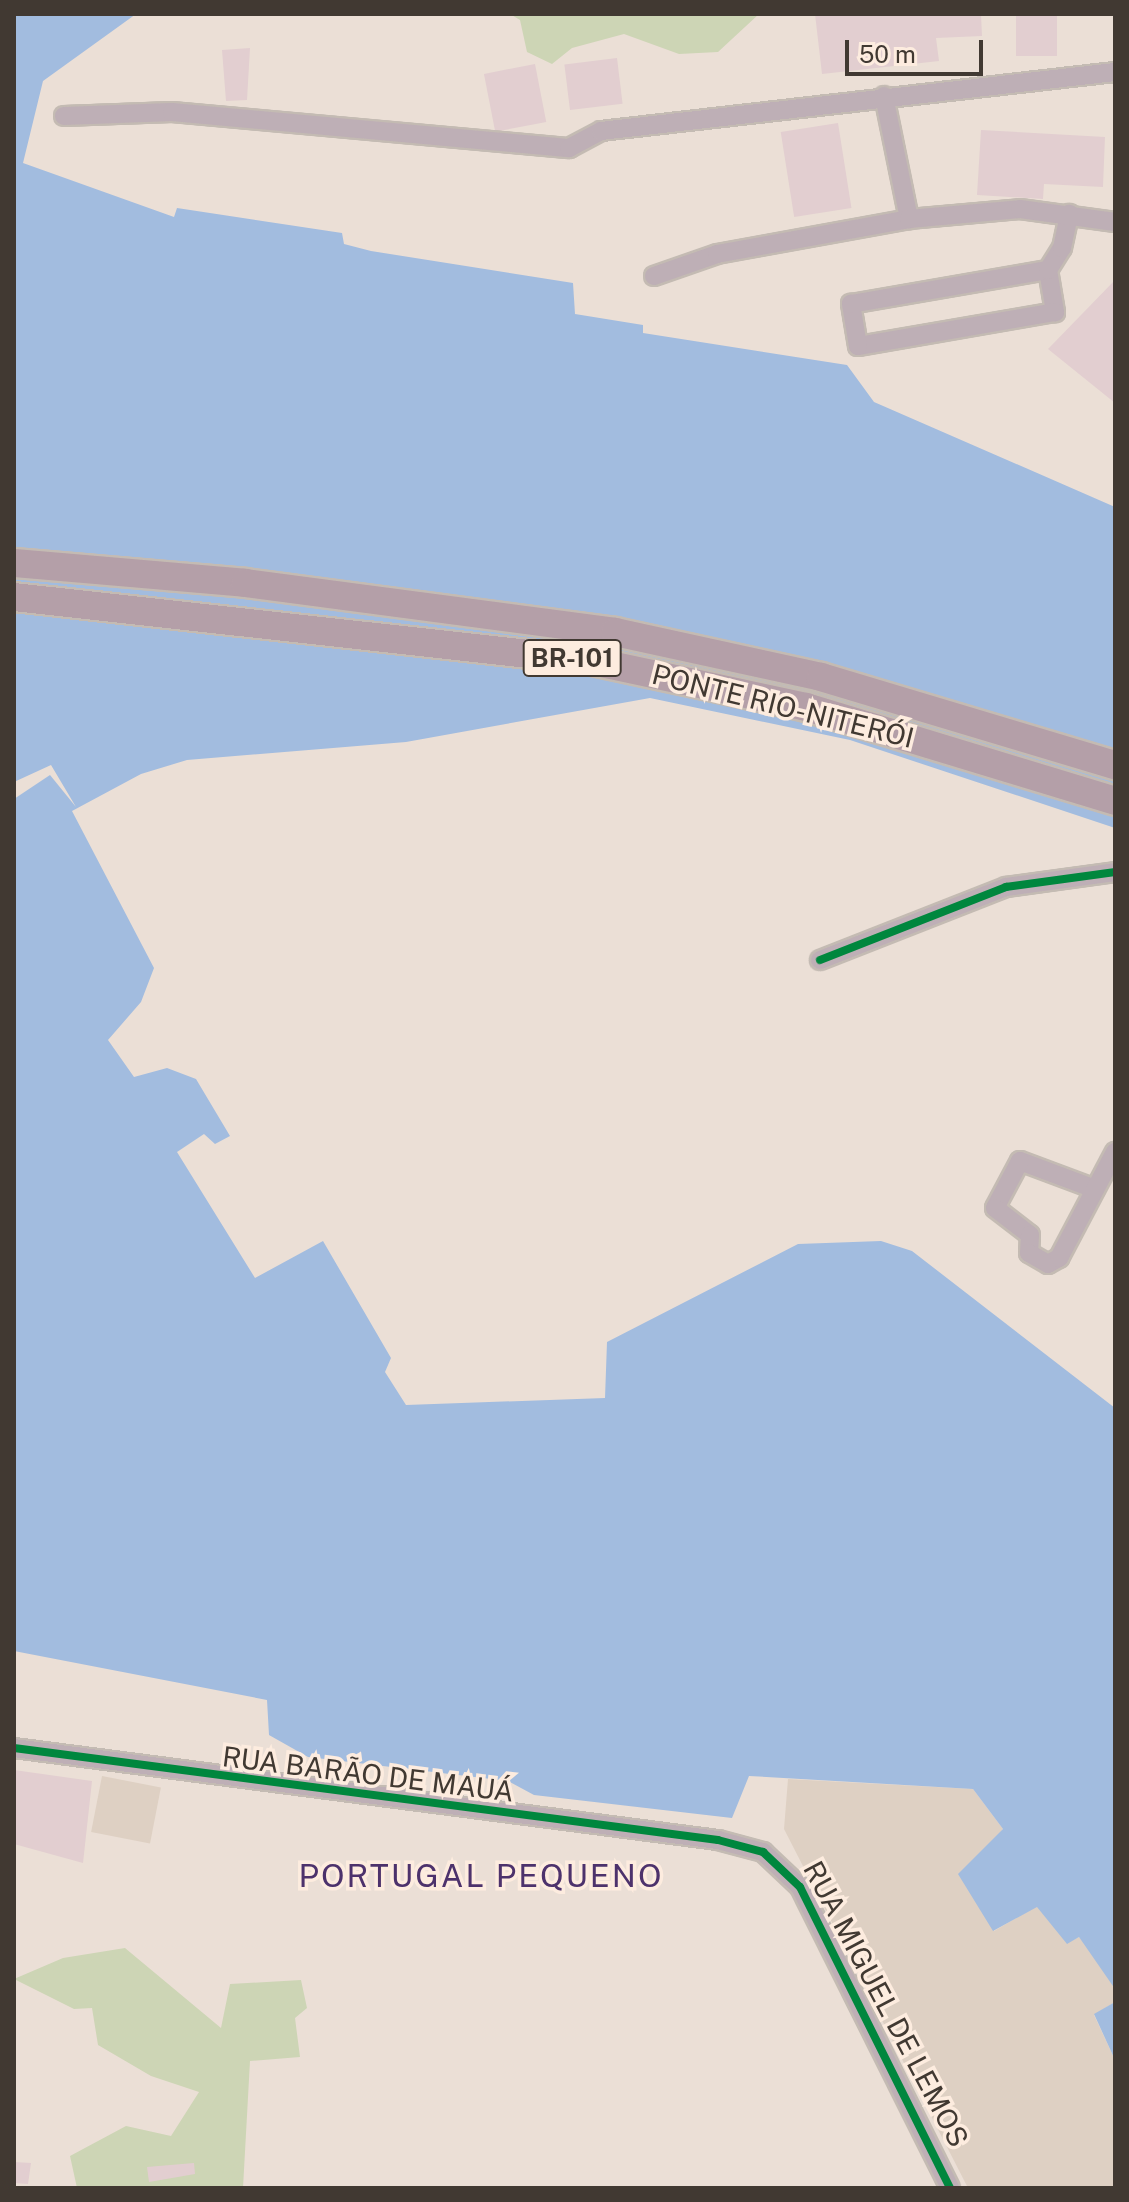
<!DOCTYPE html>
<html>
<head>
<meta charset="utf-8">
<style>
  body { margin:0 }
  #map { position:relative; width:1129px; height:2202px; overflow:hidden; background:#ebdfd6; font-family:"Public Sans",sans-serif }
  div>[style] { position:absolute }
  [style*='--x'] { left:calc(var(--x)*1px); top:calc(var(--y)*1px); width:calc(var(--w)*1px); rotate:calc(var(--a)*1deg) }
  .industrial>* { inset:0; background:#ded0c3; transform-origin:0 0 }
  .green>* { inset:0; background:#cdd5b5 }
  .water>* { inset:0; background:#a2bcdf }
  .pier>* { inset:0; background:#ebdfd6 }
  .building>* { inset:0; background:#e2ced0; transform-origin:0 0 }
  .roads { filter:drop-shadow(2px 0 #c4bbb3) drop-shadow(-2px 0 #c4bbb3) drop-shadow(0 2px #c4bbb3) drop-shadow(0 -2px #c4bbb3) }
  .minor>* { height:18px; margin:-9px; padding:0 9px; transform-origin:9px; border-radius:9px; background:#beafb6 }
  .highway>* { height:28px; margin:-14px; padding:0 14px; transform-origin:14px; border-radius:14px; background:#b49fa8 }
  .cycleway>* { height:8px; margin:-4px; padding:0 4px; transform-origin:4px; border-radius:4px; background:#00873e }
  span { translate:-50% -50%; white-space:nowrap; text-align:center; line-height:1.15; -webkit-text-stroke:7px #fdecdf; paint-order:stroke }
  .shield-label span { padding:2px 6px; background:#fdecdf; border:2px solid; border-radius:6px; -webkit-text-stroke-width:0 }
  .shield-label { font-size:26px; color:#413932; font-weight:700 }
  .street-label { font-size:28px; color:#413932 }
  .quarter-label { font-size:32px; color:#4d326c; letter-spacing:2px }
  .frame { position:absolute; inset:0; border:16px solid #413932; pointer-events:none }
  .scale { position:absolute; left:845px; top:40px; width:138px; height:36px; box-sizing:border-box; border:4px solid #413932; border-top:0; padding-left:10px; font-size:24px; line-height:28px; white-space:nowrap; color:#413932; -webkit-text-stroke:6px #fdecdf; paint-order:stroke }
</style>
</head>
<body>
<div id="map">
  <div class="industrial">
    <i style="left:102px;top:1776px;width:60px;height:57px;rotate:11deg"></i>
    <i style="clip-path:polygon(788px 1779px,973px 1789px,1003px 1829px,973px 1865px,994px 1931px,1037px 1906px,1067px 1943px,1079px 1937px,1115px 1978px,1115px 2002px,1094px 2015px,1115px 2060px,1115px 2188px,968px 2188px,784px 1829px)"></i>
  </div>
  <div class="green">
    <i style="clip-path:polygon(510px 14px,759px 14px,718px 52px,679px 54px,624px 34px,572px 48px,552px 64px,527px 52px,520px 20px)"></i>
    <i style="clip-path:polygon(125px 1948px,221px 2028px,230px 1984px,301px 1980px,307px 2008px,295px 2018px,300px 2057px,250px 2061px,243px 2188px,77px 2188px,70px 2156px,126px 2126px,171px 2136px,199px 2092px,151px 2076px,98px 2045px,92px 2008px,74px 2009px,14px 1979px,63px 1958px)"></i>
  </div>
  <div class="water">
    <i style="clip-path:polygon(14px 14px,136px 14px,43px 81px,23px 163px,174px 217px,177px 208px,342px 233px,344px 244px,371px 251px,573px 283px,575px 314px,643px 325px,643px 333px,847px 365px,874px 402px,1115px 507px,1115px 828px,850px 740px,650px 698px,406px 742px,187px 760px,141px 774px,72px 811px,154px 968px,141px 1002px,108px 1040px,134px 1077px,167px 1068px,196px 1079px,230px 1136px,215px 1144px,204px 1134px,177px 1152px,255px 1278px,323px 1241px,391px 1358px,385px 1372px,406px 1405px,605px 1398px,607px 1342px,798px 1244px,881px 1241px,912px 1251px,1115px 1408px,1115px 1989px,1079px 1937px,1067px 1944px,1037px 1907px,993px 1931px,958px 1874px,1003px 1829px,973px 1789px,749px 1776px,732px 1818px,534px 1795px,508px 1781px,308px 1757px,269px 1735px,267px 1700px,14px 1651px)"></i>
    <i style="clip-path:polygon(1115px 2002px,1115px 2060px,1094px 2014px)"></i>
  </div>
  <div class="pier">
    <i style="clip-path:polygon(51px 765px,76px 807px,50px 775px,14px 799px,14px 782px)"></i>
  </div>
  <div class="building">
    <i style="clip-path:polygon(815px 14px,981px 14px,982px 36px,936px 38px,939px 61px,822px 74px)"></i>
    <i style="left:1016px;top:14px;width:41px;height:42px"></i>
    <i style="clip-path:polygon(250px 48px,247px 100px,226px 101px,222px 50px)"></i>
    <i style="left:617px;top:58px;width:46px;height:53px;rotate:83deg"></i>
    <i style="left:535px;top:64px;width:59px;height:52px;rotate:79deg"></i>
    <i style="left:838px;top:123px;width:86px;height:58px;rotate:81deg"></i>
    <i style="clip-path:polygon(981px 130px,1105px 137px,1103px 187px,1044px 184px,1043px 199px,977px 195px)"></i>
    <i style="clip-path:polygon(1115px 280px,1115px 403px,1048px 349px)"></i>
    <i style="clip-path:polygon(14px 1770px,92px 1781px,83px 1863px,14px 1844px)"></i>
    <i style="clip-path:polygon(14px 2162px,31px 2163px,28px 2184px,14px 2183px)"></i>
    <i style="clip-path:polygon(194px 2163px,195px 2174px,149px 2182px,147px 2167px)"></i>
  </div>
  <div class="roads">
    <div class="minor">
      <i style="--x:884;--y:96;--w:126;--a:78.5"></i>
      <i style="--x:64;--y:116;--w:108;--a:-2.1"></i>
      <i style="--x:172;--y:112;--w:399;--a:5.2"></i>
      <i style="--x:569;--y:148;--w:36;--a:-28"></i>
      <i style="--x:601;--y:131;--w:517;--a:-6.55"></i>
      <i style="--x:1048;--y:270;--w:43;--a:80.5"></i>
      <i style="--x:1055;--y:312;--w:200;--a:170.2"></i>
      <i style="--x:858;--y:346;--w:43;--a:-99.5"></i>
      <i style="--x:851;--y:304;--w:200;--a:-9.8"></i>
      <i style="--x:1048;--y:270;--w:26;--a:-58"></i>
      <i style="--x:1062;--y:248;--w:35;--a:-78"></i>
      <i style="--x:654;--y:276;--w:67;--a:-19.2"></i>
      <i style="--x:717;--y:254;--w:195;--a:-10.3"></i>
      <i style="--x:909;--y:219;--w:111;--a:-5.1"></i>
      <i style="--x:1020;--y:209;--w:96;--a:7.8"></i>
      <i style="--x:820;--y:960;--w:200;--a:-21.4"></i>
      <i style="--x:1006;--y:887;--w:110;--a:-7.8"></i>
      <i style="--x:1095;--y:1189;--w:80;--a:-159.5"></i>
      <i style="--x:1020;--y:1161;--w:53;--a:118"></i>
      <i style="--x:995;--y:1208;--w:44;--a:37.6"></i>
      <i style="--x:1030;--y:1235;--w:18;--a:93"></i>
      <i style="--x:1029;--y:1253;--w:22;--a:30"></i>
      <i style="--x:1048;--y:1264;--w:13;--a:-29"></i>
      <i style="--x:1059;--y:1258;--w:120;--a:-62.2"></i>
      <i style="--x:14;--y:1748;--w:710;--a:7.45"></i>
      <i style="--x:718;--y:1840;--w:47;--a:14.9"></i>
      <i style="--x:763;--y:1852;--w:51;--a:43.4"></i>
      <i style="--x:800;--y:1887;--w:336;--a:63.5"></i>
    </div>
    <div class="highway">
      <i style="--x:14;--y:563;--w:232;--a:4.9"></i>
      <i style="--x:245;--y:583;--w:373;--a:7.5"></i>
      <i style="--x:615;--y:632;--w:211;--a:12.3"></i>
      <i style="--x:821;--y:677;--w:307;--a:16.7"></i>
      <i style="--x:14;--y:597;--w:582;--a:6.32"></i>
      <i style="--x:592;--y:661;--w:219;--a:12.1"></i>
      <i style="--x:806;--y:707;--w:323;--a:16.9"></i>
    </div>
  </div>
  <div class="cycleway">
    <i style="--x:820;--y:960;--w:200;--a:-21.4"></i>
    <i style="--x:1006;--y:887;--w:110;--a:-7.8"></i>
    <i style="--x:14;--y:1748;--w:710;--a:7.45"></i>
    <i style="--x:718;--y:1840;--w:47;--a:14.9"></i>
    <i style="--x:763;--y:1852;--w:51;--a:43.4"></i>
    <i style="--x:800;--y:1887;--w:336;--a:63.5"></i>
  </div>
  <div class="shield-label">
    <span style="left:572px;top:658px">BR-101</span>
  </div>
  <div class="street-label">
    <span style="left:783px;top:706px;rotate:14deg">PONTE RIO-NITERÓI</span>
    <span style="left:368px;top:1774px;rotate:7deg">RUA BARÃO DE MAUÁ</span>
    <span style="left:886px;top:2004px;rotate:62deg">RUA MIGUEL DE LEMOS</span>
  </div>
  <div class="quarter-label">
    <span style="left:481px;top:1876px">PORTUGAL PEQUENO</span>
  </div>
  <div class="frame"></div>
  <div class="scale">50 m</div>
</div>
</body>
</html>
